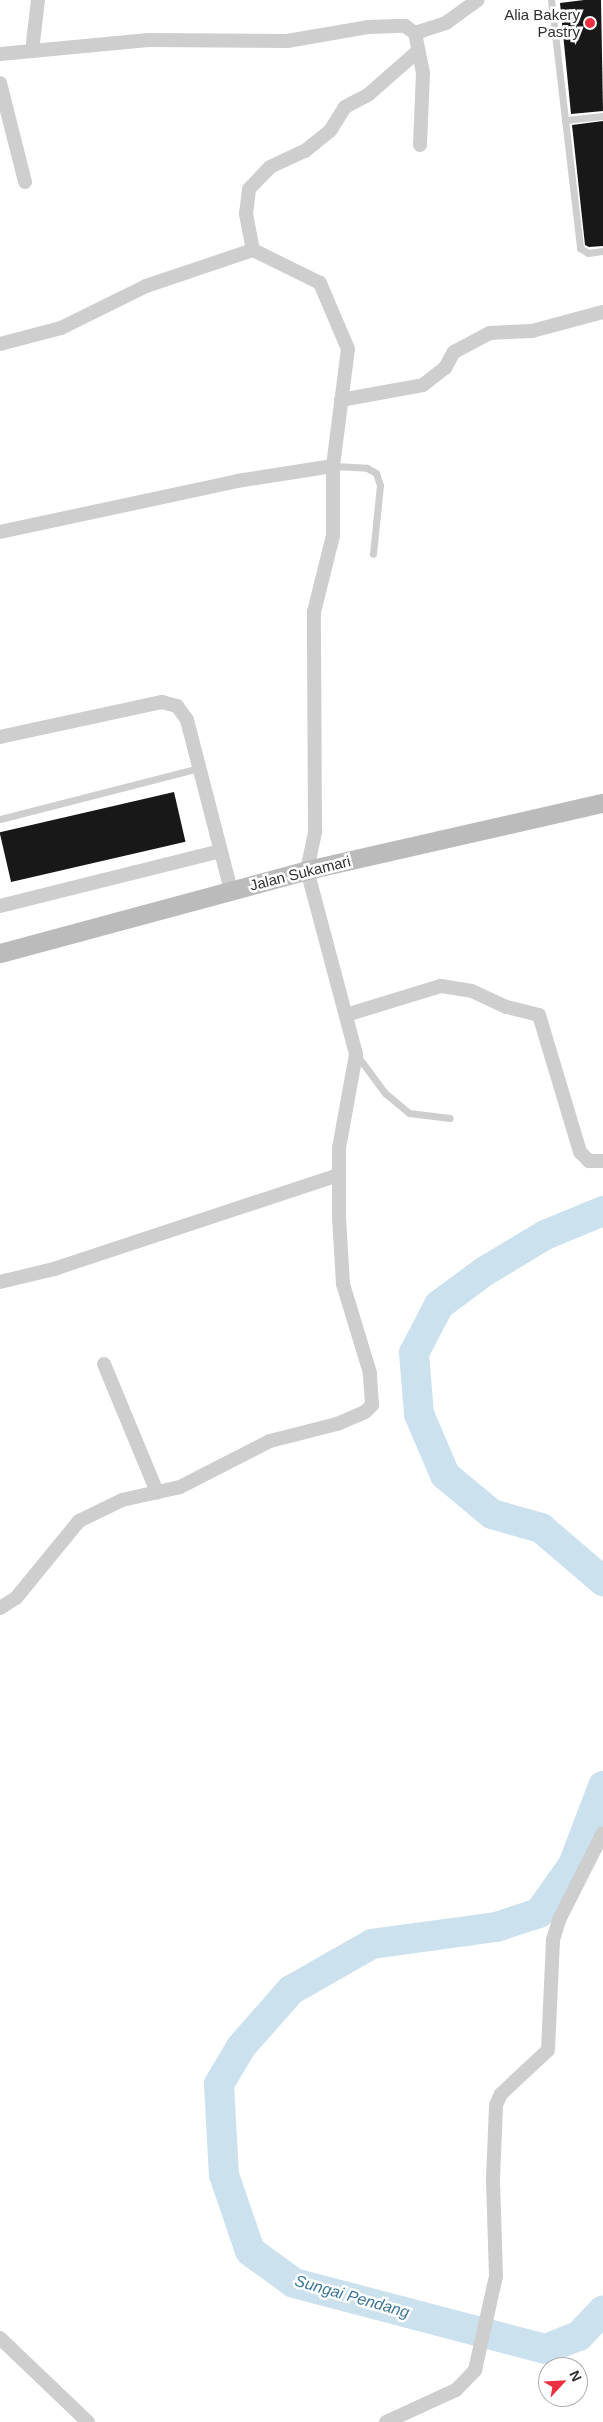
<!DOCTYPE html>
<html>
<head>
<meta charset="utf-8">
<style>
  body { margin:0 }
  #map { position:relative; width:603px; height:2422px; overflow:hidden; background:#fff; font-family:Arial,sans-serif }
  div>[style] { position:absolute }
  [style*='--x'] { left:calc(var(--x)*1px); top:calc(var(--y)*1px); width:calc(var(--w)*1px); rotate:calc(var(--a)*1deg) }
  .river>* { height:30px; margin:-15px; padding:0 15px; transform-origin:15px; border-radius:15px; background:#cbe2ee }
  .building>* { inset:0; background:#181818; transform-origin:0 0 }
  .lane>* { height:7px; margin:-3.5px; padding:0 3.5px; transform-origin:3.5px; border-radius:3.5px; background:#cecece }
  .street>* { height:14px; margin:-7px; padding:0 7px; transform-origin:7px; border-radius:7px; background:#cecece }
  .secondary>* { height:19px; margin:-9.5px; padding:0 9.5px; transform-origin:9.5px; border-radius:9.5px; background:#bbb }
  .dots>* { width:14px; height:14px; translate:-50% -50%; box-sizing:border-box; border:2px solid #fff; border-radius:50% }
  span { translate:-50% -50%; white-space:nowrap; text-align:center; line-height:1.15; -webkit-text-stroke:5px #fff; paint-order:stroke }
  .poi-label { font-size:15px; color:#313131 }
  .right { translate:-100% -50%; text-align:right }
  .street-label { font-size:15px; color:#313131 }
  .water-label { font-size:16px; color:#3b7698; font-style:italic }
  .north { position:absolute; left:538px; top:2357px; width:50px; height:50px; box-sizing:border-box; background:#fff; border:1px solid #adadad; border-radius:50%; rotate:65deg; font-size:14px; font-weight:700; line-height:20px; text-align:center; color:#313131 }
  .north::after { content:''; display:block; margin:auto; width:18px; height:22px; background:#ec3042; clip-path:polygon(50% 0,100% 100%,50% 72%,0 100%) }
</style>
</head>
<body>
<div id="map">
  <div class="river">
    <i style="--x:603;--y:1211;--w:63;--a:157.5"></i>
    <i style="--x:545;--y:1235;--w:70;--a:149"></i>
    <i style="--x:485;--y:1271;--w:57;--a:143.5"></i>
    <i style="--x:439;--y:1305;--w:54;--a:117.5"></i>
    <i style="--x:414;--y:1353;--w:61;--a:85.3"></i>
    <i style="--x:419;--y:1414;--w:66;--a:66.9"></i>
    <i style="--x:445;--y:1475;--w:61;--a:39.7"></i>
    <i style="--x:492;--y:1514;--w:51;--a:15.9"></i>
    <i style="--x:541;--y:1528;--w:82;--a:40.5"></i>
    <i style="--x:603;--y:1786;--w:85;--a:110.8"></i>
    <i style="--x:573;--y:1865;--w:59;--a:125.3"></i>
    <i style="--x:539;--y:1913;--w:45;--a:162"></i>
    <i style="--x:496;--y:1927;--w:125;--a:172.2"></i>
    <i style="--x:372;--y:1944;--w:93;--a:150.4"></i>
    <i style="--x:291;--y:1990;--w:76;--a:131.3"></i>
    <i style="--x:241;--y:2047;--w:43;--a:120.7"></i>
    <i style="--x:219;--y:2084;--w:91;--a:86.9"></i>
    <i style="--x:224;--y:2175;--w:80;--a:71.1"></i>
    <i style="--x:250;--y:2251;--w:54;--a:36"></i>
    <i style="--x:294;--y:2283;--w:260;--a:14.7"></i>
    <i style="--x:546;--y:2349;--w:35;--a:-22"></i>
    <i style="--x:579;--y:2336;--w:35;--a:-47"></i>
  </div>
  <div class="building">
    <i style="clip-path:polygon(584px 0,601px 0,603px 111px,571px 114px,560px 3px)"></i>
    <i style="clip-path:polygon(603px 121px,603px 246px,589px 247px,585px 245px,572px 125px)"></i>
    <i style="left:174px;top:792px;width:51px;height:179px;rotate:77deg"></i>
  </div>
  <div class="lane">
    <i style="--x:551;--y:0;--w:250;--a:83.3"></i>
    <i style="--x:580;--y:248;--w:9;--a:32"></i>
    <i style="--x:588;--y:253;--w:15;--a:-8"></i>
    <i style="--x:565;--y:120;--w:38;--a:-6"></i>
    <i style="--x:333;--y:466;--w:34;--a:3"></i>
    <i style="--x:367;--y:468;--w:10;--a:29"></i>
    <i style="--x:376;--y:473;--w:13;--a:72"></i>
    <i style="--x:380;--y:485;--w:69;--a:95.8"></i>
    <i style="--x:0;--y:819;--w:205;--a:-14.4"></i>
    <i style="--x:356;--y:1054;--w:49;--a:53.4"></i>
    <i style="--x:385;--y:1093;--w:31;--a:40"></i>
    <i style="--x:409;--y:1113;--w:41;--a:7"></i>
  </div>
  <div class="street">
    <i style="--x:415;--y:33;--w:33;--a:-18"></i>
    <i style="--x:446;--y:23;--w:39;--a:-36"></i>
    <i style="--x:32;--y:51;--w:51;--a:-83.3"></i>
    <i style="--x:0;--y:54;--w:149;--a:-5.4"></i>
    <i style="--x:148;--y:40;--w:139;--a:0.4"></i>
    <i style="--x:287;--y:41;--w:82;--a:-9.8"></i>
    <i style="--x:368;--y:27;--w:37;--a:-2"></i>
    <i style="--x:405;--y:26;--w:12;--a:35"></i>
    <i style="--x:415;--y:33;--w:41;--a:78.7"></i>
    <i style="--x:423;--y:73;--w:72;--a:92.4"></i>
    <i style="--x:0;--y:83;--w:102;--a:75.8"></i>
    <i style="--x:0;--y:344;--w:63;--a:-14.7"></i>
    <i style="--x:61;--y:328;--w:95;--a:-26.3"></i>
    <i style="--x:146;--y:286;--w:113;--a:-18.6"></i>
    <i style="--x:253;--y:250;--w:37;--a:-101"></i>
    <i style="--x:246;--y:214;--w:25;--a:-83"></i>
    <i style="--x:249;--y:189;--w:30;--a:-46"></i>
    <i style="--x:270;--y:167;--w:38;--a:-25"></i>
    <i style="--x:305;--y:151;--w:32;--a:-39"></i>
    <i style="--x:330;--y:131;--w:28;--a:-58"></i>
    <i style="--x:345;--y:107;--w:27;--a:-28"></i>
    <i style="--x:369;--y:94;--w:64;--a:-41.2"></i>
    <i style="--x:341;--y:400;--w:83;--a:-10.4"></i>
    <i style="--x:423;--y:385;--w:28;--a:-38"></i>
    <i style="--x:445;--y:368;--w:18;--a:-61"></i>
    <i style="--x:454;--y:352;--w:40;--a:-28"></i>
    <i style="--x:489;--y:333;--w:43;--a:-2.7"></i>
    <i style="--x:532;--y:331;--w:73;--a:-15"></i>
    <i style="--x:0;--y:532;--w:242;--a:-12.1"></i>
    <i style="--x:237;--y:481;--w:97;--a:-8.9"></i>
    <i style="--x:0;--y:737;--w:166;--a:-12.2"></i>
    <i style="--x:162;--y:702;--w:16;--a:15"></i>
    <i style="--x:177;--y:706;--w:17;--a:54"></i>
    <i style="--x:187;--y:720;--w:176;--a:75.5"></i>
    <i style="--x:0;--y:906;--w:227;--a:-14"></i>
    <i style="--x:346;--y:1015;--w:99;--a:-17"></i>
    <i style="--x:441;--y:986;--w:31;--a:9"></i>
    <i style="--x:472;--y:991;--w:38;--a:25"></i>
    <i style="--x:507;--y:1007;--w:33;--a:14"></i>
    <i style="--x:539;--y:1015;--w:143;--a:73.3"></i>
    <i style="--x:580;--y:1152;--w:13;--a:45"></i>
    <i style="--x:589;--y:1161;--w:14;--a:0"></i>
    <i style="--x:0;--y:1282;--w:56;--a:-13.5"></i>
    <i style="--x:54;--y:1269;--w:300;--a:-18.3"></i>
    <i style="--x:104;--y:1364;--w:139;--a:67.5"></i>
    <i style="--x:0;--y:1608;--w:19;--a:-32"></i>
    <i style="--x:16;--y:1598;--w:99;--a:-50.7"></i>
    <i style="--x:79;--y:1521;--w:48;--a:-26"></i>
    <i style="--x:122;--y:1500;--w:59;--a:-12.6"></i>
    <i style="--x:180;--y:1487;--w:101;--a:-27.1"></i>
    <i style="--x:270;--y:1441;--w:69;--a:-14.2"></i>
    <i style="--x:337;--y:1424;--w:30;--a:-23"></i>
    <i style="--x:365;--y:1412;--w:10;--a:-45"></i>
    <i style="--x:372;--y:1405;--w:32;--a:-94"></i>
    <i style="--x:370;--y:1373;--w:93;--a:-106.9"></i>
    <i style="--x:343;--y:1284;--w:68;--a:-93.4"></i>
    <i style="--x:339;--y:1216;--w:68;--a:-90"></i>
    <i style="--x:339;--y:1148;--w:96;--a:-79.7"></i>
    <i style="--x:356;--y:1054;--w:190;--a:-104.9"></i>
    <i style="--x:307;--y:870;--w:40;--a:-78"></i>
    <i style="--x:315;--y:831;--w:219;--a:-90.3"></i>
    <i style="--x:314;--y:612;--w:78;--a:-76"></i>
    <i style="--x:333;--y:536;--w:70;--a:-90"></i>
    <i style="--x:333;--y:466;--w:118;--a:-82.7"></i>
    <i style="--x:348;--y:349;--w:72;--a:-113"></i>
    <i style="--x:320;--y:283;--w:75;--a:-153.8"></i>
    <i style="--x:0;--y:2338;--w:122;--a:43.7"></i>
    <i style="--x:386;--y:2422;--w:77;--a:-24.6"></i>
    <i style="--x:456;--y:2390;--w:28;--a:-46"></i>
    <i style="--x:475;--y:2370;--w:96;--a:-77.4"></i>
    <i style="--x:496;--y:2276;--w:98;--a:-91.8"></i>
    <i style="--x:493;--y:2178;--w:73;--a:-87.6"></i>
    <i style="--x:496;--y:2105;--w:12;--a:-66"></i>
    <i style="--x:501;--y:2094;--w:64;--a:-43.1"></i>
    <i style="--x:548;--y:2050;--w:110;--a:-87.4"></i>
    <i style="--x:553;--y:1940;--w:21;--a:-73"></i>
    <i style="--x:559;--y:1920;--w:97;--a:-63.2"></i>
  </div>
  <div class="secondary">
    <i style="--x:0;--y:953;--w:318;--a:-15.1"></i>
    <i style="--x:307;--y:870;--w:303;--a:-12.8"></i>
  </div>
  <div class="dots">
    <i style="left:590px;top:23px;background:#ec3042"></i>
  </div>
  <div class="poi-label">
    <span class="right" style="left:580px;top:23px">Alia Bakery<br>Pastry</span>
  </div>
  <div class="street-label">
    <span style="left:300px;top:873px;rotate:-14deg">Jalan Sukamari</span>
  </div>
  <div class="water-label">
    <span style="left:352px;top:2297px;rotate:16deg">Sungai Pendang</span>
  </div>
  <div class="north">N</div>
</div>
</body>
</html>
